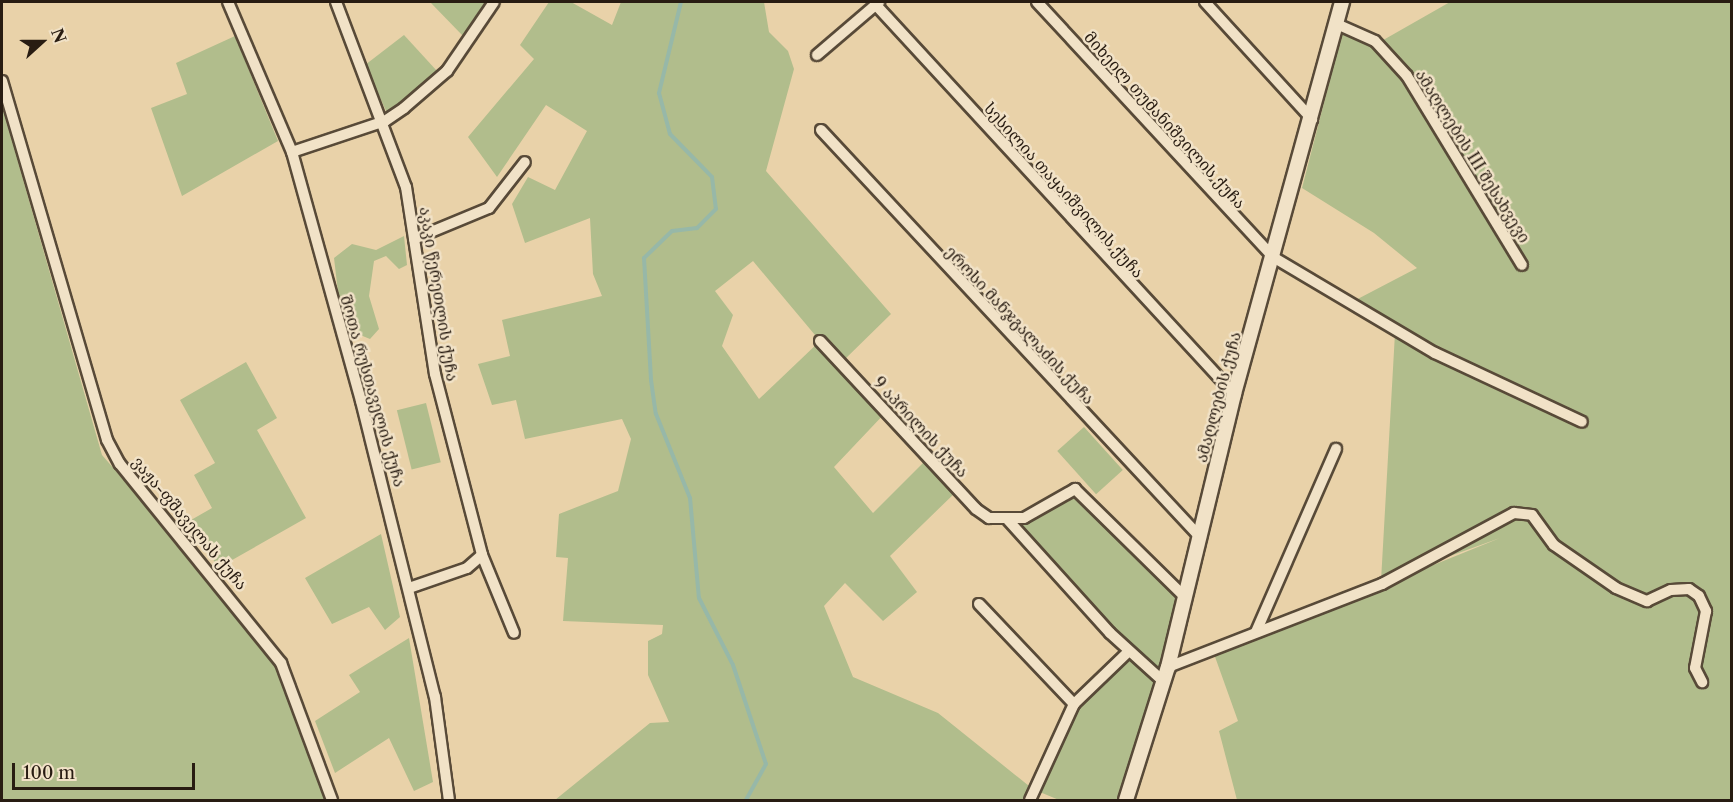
<!DOCTYPE html>
<html>
<head>
<meta charset="utf-8">
<style>
  body { margin:0 }
  #map { position:relative; width:1733px; height:802px; overflow:hidden; background:#e9d2a9; font-family:"Libre Caslon Text","Noto Serif Georgian",serif }
  div>[style] { position:absolute }
  [style*='--x'] { left:calc(var(--x)*1px); top:calc(var(--y)*1px); width:calc(var(--w)*1px); rotate:calc(var(--a)*1deg) }
  .green>* { inset:0; background:#b1bd8c; transform-origin:0 0 }
  .stream>* { height:4px; margin:-2px; padding:0 2px; transform-origin:2px; border-radius:2px; background:#97b8a8 }
  .roads { filter:drop-shadow(2px 0 #584a38) drop-shadow(-2px 0 #584a38) drop-shadow(0 2px #584a38) drop-shadow(0 -2px #584a38) }
  .minor>* { height:10px; margin:-5px; padding:0 5px; transform-origin:5px; border-radius:5px; background:#f1e2c7 }
  .tertiary>* { height:14px; margin:-7px; padding:0 7px; transform-origin:7px; border-radius:7px; background:#f1e2c7 }
  span { translate:-50% -50%; white-space:nowrap; text-align:center; line-height:1.15; -webkit-text-stroke:5px #f1e2c7; paint-order:stroke }
  .street-label { font-size:16px; color:#281c12 }
  .frame { position:absolute; inset:0; border:3px solid #281c12; pointer-events:none }
  .north { position:absolute; left:12px; top:12px; width:60px; height:60px; -webkit-text-stroke:4px #f1e2c7; paint-order:stroke; rotate:69deg; font-size:16px; font-weight:700; line-height:24px; text-align:center; color:#281c12 }
  .north::after { content:''; display:block; margin:auto; width:21px; height:27px; background:#281c12; clip-path:polygon(50% 0,100% 100%,50% 72%,0 100%) }
  .scale { position:absolute; left:12px; top:763px; width:183px; height:27px; box-sizing:border-box; border:3px solid #281c12; border-top:0; padding-left:8px; font-size:18px; line-height:21px; white-space:nowrap; color:#281c12; -webkit-text-stroke:4px #f1e2c7; paint-order:stroke }
</style>
</head>
<body>
<div id="map">
  <div class="green">
    <i style="clip-path:polygon(430px 2px,485px 2px,463px 36px)"></i>
    <i style="clip-path:polygon(evenodd,549px 2px,571px 2px,612px 25px,621px 2px,764px 2px,769px 32px,788px 51px,794px 69px,766px 171px,891px 314px,841px 363px,887px 411px,834px 467px,873px 513px,930px 456px,959px 489px,890px 556px,917px 592px,883px 621px,845px 583px,824px 606px,853px 677px,938px 713px,1034px 790px,1074px 704px,1128px 652px,1008px 520px,1075px 489px,1184px 596px,1126px 800px,1059px 800px,1035px 790px,1030px 800px,555px 800px,650px 723px,669px 722px,648px 675px,648px 641px,662px 634px,663px 625px,563px 621px,568px 558px,556px 557px,559px 514px,618px 491px,631px 439px,622px 419px,525px 439px,516px 400px,492px 405px,478px 364px,510px 356px,502px 320px,602px 296px,593px 274px,590px 218px,525px 243px,512px 204px,528px 177px,555px 190px,587px 131px,546px 105px,497px 177px,468px 137px,534px 59px,520px 45px,549px 2px,753px 261px,820px 341px,759px 399px,722px 346px,733px 315px,715px 291px,753px 261px)"></i>
    <i style="clip-path:polygon(1450px 2px,1731px 2px,1731px 800px,1237px 800px,1219px 731px,1238px 721px,1214px 654px,1500px 538px,1381px 581px,1395px 333px,1350px 303px,1417px 268px,1374px 233px,1302px 188px,1342px 33px,1371px 47px)"></i>
    <i style="clip-path:polygon(404px 35px,437px 71px,387px 113px,365px 65px)"></i>
    <i style="clip-path:polygon(235px 36px,278px 141px,182px 196px,151px 108px,187px 94px,176px 63px)"></i>
    <i style="clip-path:polygon(2px 106px,102px 455px,247px 622px,283px 680px,326px 800px,2px 800px)"></i>
    <i style="clip-path:polygon(404px 236px,407px 265px,399px 269px,386px 256px,374px 261px,369px 296px,379px 329px,370px 339px,353px 332px,340px 309px,334px 258px,352px 244px,376px 250px)"></i>
    <i style="clip-path:polygon(246px 362px,277px 418px,257px 430px,306px 518px,218px 568px,191px 520px,212px 508px,194px 475px,215px 463px,180px 400px)"></i>
    <i style="left:426px;top:403px;width:61px;height:30px;rotate:76deg"></i>
    <i style="left:1084px;top:427px;width:58px;height:36px;rotate:48deg"></i>
    <i style="clip-path:polygon(381px 534px,400px 617px,385px 630px,369px 607px,332px 624px,305px 578px)"></i>
    <i style="clip-path:polygon(409px 638px,433px 782px,414px 791px,389px 738px,335px 773px,315px 721px,360px 692px,349px 675px)"></i>
  </div>
  <div class="stream">
    <i style="--x:681;--y:2;--w:94;--a:103.6"></i>
    <i style="--x:659;--y:93;--w:42;--a:75"></i>
    <i style="--x:670;--y:134;--w:60;--a:45.7"></i>
    <i style="--x:712;--y:177;--w:32;--a:83"></i>
    <i style="--x:716;--y:209;--w:27;--a:135"></i>
    <i style="--x:697;--y:228;--w:25;--a:173"></i>
    <i style="--x:672;--y:231;--w:39;--a:136"></i>
    <i style="--x:644;--y:258;--w:122;--a:86.7"></i>
    <i style="--x:651;--y:380;--w:34;--a:82"></i>
    <i style="--x:656;--y:414;--w:91;--a:68"></i>
    <i style="--x:690;--y:498;--w:100;--a:84.9"></i>
    <i style="--x:699;--y:598;--w:75;--a:63.1"></i>
    <i style="--x:733;--y:665;--w:104;--a:71.6"></i>
    <i style="--x:766;--y:764;--w:41;--a:119.1"></i>
  </div>
  <div class="roads">
    <div class="minor">
      <i style="--x:228;--y:2;--w:163;--a:66.9"></i>
      <i style="--x:292;--y:152;--w:258;--a:74.5"></i>
      <i style="--x:361;--y:401;--w:305;--a:76"></i>
      <i style="--x:435;--y:697;--w:104;--a:82.3"></i>
      <i style="--x:336;--y:2;--w:198;--a:69.3"></i>
      <i style="--x:406;--y:187;--w:189;--a:81.2"></i>
      <i style="--x:435;--y:374;--w:187;--a:75.4"></i>
      <i style="--x:482;--y:555;--w:84;--a:67.7"></i>
      <i style="--x:1037;--y:2;--w:347;--a:47.2"></i>
      <i style="--x:1273;--y:257;--w:188;--a:30.7"></i>
      <i style="--x:1435;--y:353;--w:162;--a:25.1"></i>
      <i style="--x:1205;--y:2;--w:159;--a:47.6"></i>
      <i style="--x:875;--y:4;--w:530;--a:47.37"></i>
      <i style="--x:1339;--y:25;--w:39;--a:24"></i>
      <i style="--x:1375;--y:41;--w:47;--a:47.6"></i>
      <i style="--x:1407;--y:76;--w:221;--a:58.7"></i>
      <i style="--x:817;--y:55;--w:82;--a:-40.5"></i>
      <i style="--x:2;--y:81;--w:374;--a:73.7"></i>
      <i style="--x:107;--y:440;--w:27;--a:62"></i>
      <i style="--x:120;--y:464;--w:256;--a:51"></i>
      <i style="--x:281;--y:663;--w:146;--a:69.6"></i>
      <i style="--x:821;--y:130;--w:556;--a:47.04"></i>
      <i style="--x:292;--y:152;--w:98;--a:-18.4"></i>
      <i style="--x:385;--y:121;--w:23;--a:-34"></i>
      <i style="--x:404;--y:108;--w:57;--a:-40.7"></i>
      <i style="--x:447;--y:71;--w:83;--a:-55.7"></i>
      <i style="--x:414;--y:239;--w:81;--a:-22.5"></i>
      <i style="--x:489;--y:208;--w:58;--a:-52"></i>
      <i style="--x:820;--y:341;--w:229;--a:47.1"></i>
      <i style="--x:976;--y:509;--w:16;--a:35"></i>
      <i style="--x:989;--y:518;--w:35;--a:0"></i>
      <i style="--x:1024;--y:518;--w:59;--a:-29.6"></i>
      <i style="--x:1075;--y:489;--w:153;--a:44.5"></i>
      <i style="--x:1008;--y:520;--w:152;--a:47.9"></i>
      <i style="--x:1110;--y:633;--w:72;--a:42.2"></i>
      <i style="--x:409;--y:588;--w:61;--a:-19"></i>
      <i style="--x:467;--y:568;--w:20;--a:-41"></i>
      <i style="--x:979;--y:604;--w:138;--a:46.5"></i>
      <i style="--x:1256;--y:632;--w:200;--a:-66.4"></i>
      <i style="--x:1168;--y:667;--w:230;--a:-21.2"></i>
      <i style="--x:1382;--y:584;--w:150;--a:-28.3"></i>
      <i style="--x:1514;--y:513;--w:18;--a:6"></i>
      <i style="--x:1532;--y:515;--w:37;--a:54"></i>
      <i style="--x:1554;--y:545;--w:75;--a:34.7"></i>
      <i style="--x:1616;--y:588;--w:34;--a:23"></i>
      <i style="--x:1647;--y:601;--w:26;--a:-25"></i>
      <i style="--x:1671;--y:590;--w:18;--a:-3"></i>
      <i style="--x:1689;--y:589;--w:12;--a:35"></i>
      <i style="--x:1699;--y:596;--w:17;--a:65"></i>
      <i style="--x:1706;--y:611;--w:58;--a:100.9"></i>
      <i style="--x:1695;--y:668;--w:16;--a:63"></i>
      <i style="--x:1030;--y:800;--w:106;--a:-65.4"></i>
      <i style="--x:1074;--y:704;--w:75;--a:-43.9"></i>
    </div>
    <div class="tertiary">
      <i style="--x:1126;--y:800;--w:139;--a:-72.5"></i>
      <i style="--x:1168;--y:667;--w:281;--a:-76.4"></i>
      <i style="--x:1234;--y:394;--w:407;--a:-74.6"></i>
    </div>
  </div>
  <div class="street-label">
    <span style="left:1165px;top:120px;rotate:48deg">მიხეილ თუმანიშვილის ქუჩა</span>
    <span style="left:1473px;top:156px;rotate:58deg">ამაღლების III შესახვევი</span>
    <span style="left:1064px;top:190px;rotate:48deg">სესილია თაყაიშვილის ქუჩა</span>
    <span style="left:439px;top:294px;rotate:81deg">აკაკი წერეთლის ქუჩა</span>
    <span style="left:1020px;top:325px;rotate:47deg">ეროსი მანჯგალაძის ქუჩა</span>
    <span style="left:373px;top:391px;rotate:74deg">შოთა რუსთაველის ქუჩა</span>
    <span style="left:1218px;top:397px;rotate:-75deg">ამაღლების ქუჩა</span>
    <span style="left:921px;top:427px;rotate:47deg">9 აპრილის ქუჩა</span>
    <span style="left:190px;top:523px;rotate:50deg">ვაჟა-ფშაველას ქუჩა</span>
  </div>
  <div class="frame"></div>
  <div class="north">N</div>
  <div class="scale">100 m</div>
</div>
</body>
</html>
